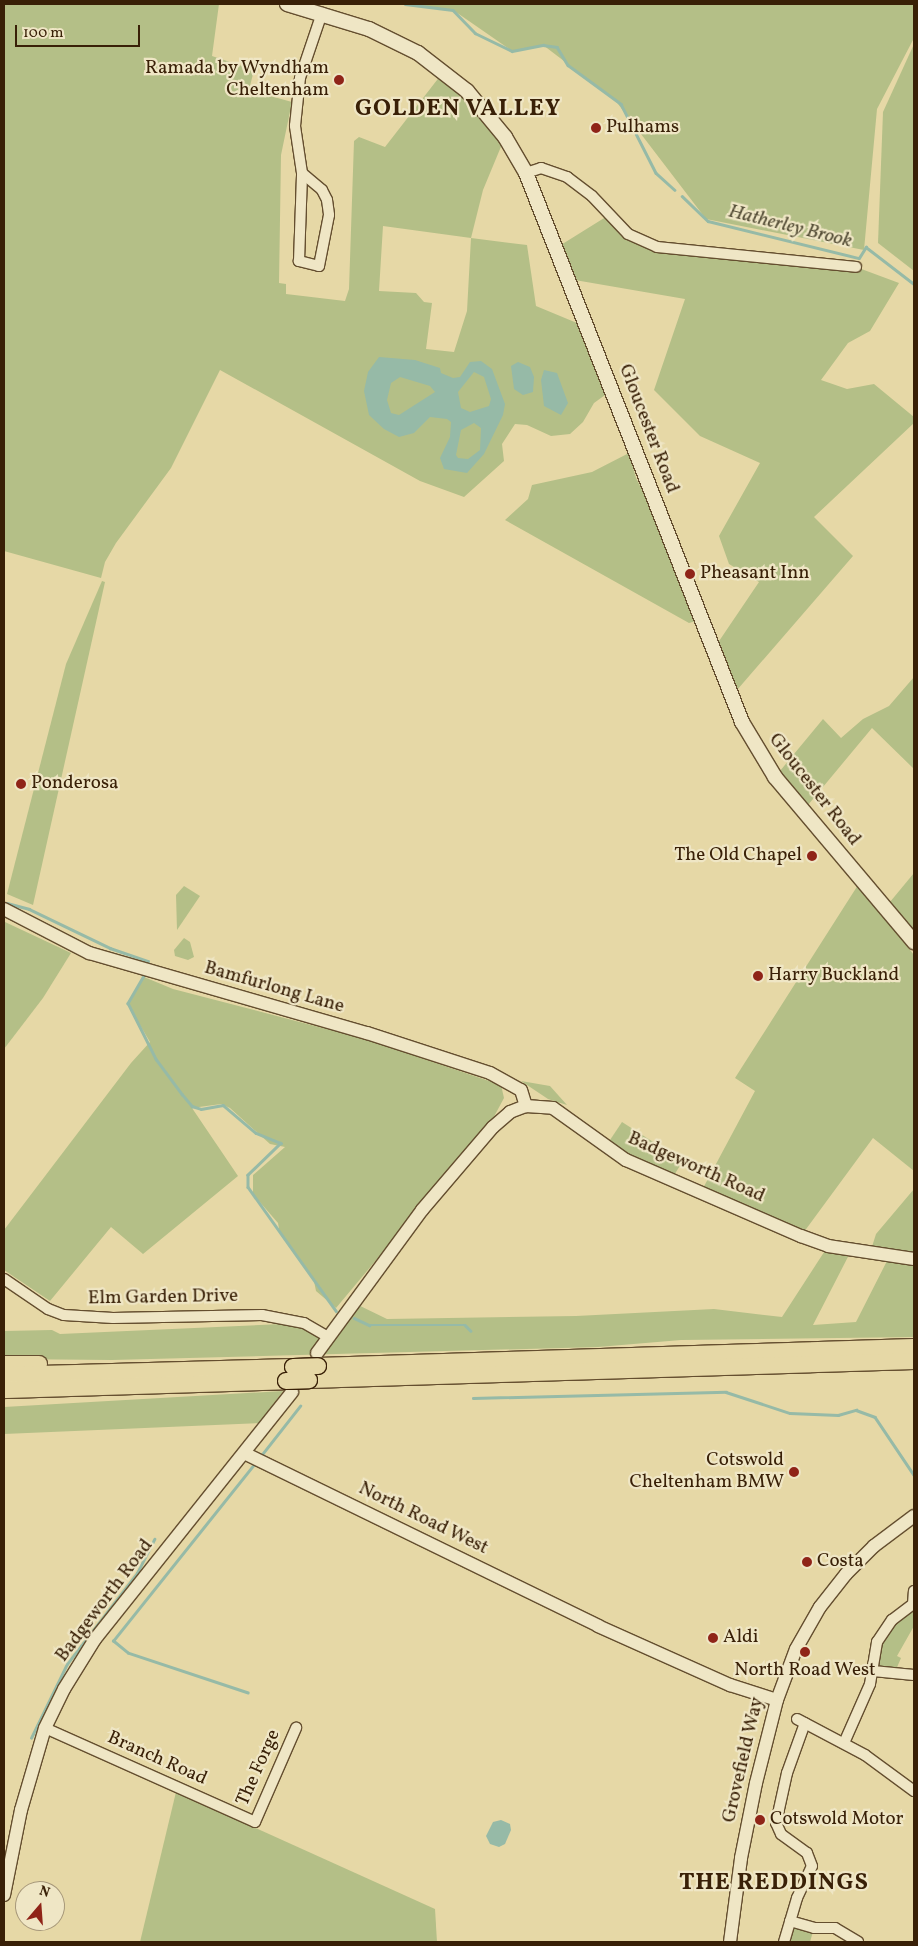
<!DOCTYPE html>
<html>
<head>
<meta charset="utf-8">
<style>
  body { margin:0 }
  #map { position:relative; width:918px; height:1946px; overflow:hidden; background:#e6d8a6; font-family:Vollkorn,serif }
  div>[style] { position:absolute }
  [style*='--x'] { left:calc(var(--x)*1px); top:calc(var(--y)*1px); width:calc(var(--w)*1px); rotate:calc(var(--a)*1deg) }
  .green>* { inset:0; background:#b4bf87 }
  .water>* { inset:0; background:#96baa7 }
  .stream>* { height:2.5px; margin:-1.25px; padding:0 1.25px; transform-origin:1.25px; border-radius:1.25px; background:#96baa7 }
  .roads { filter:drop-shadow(1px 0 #644e2f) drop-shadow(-1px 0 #644e2f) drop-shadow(0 1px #644e2f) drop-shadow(0 -1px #644e2f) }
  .minor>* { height:10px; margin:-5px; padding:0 5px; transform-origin:5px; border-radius:5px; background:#efe6c5 }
  .tertiary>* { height:12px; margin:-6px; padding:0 6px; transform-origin:6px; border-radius:6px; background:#efe6c5 }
  .secondary>* { height:14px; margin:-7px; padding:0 7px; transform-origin:7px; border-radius:7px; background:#efe6c5 }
  .trunk>* { height:16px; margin:-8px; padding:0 8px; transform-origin:8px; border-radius:8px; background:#e6d8a6 }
  .bridges { filter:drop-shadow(1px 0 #392007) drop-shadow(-1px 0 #392007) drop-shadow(0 1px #392007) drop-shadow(0 -1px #392007) }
  .trunk-bridge>* { height:16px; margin:-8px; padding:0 8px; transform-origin:8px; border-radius:8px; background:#e6d8a6 }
  .dots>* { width:14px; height:14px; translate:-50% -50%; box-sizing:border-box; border:2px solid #efe6c5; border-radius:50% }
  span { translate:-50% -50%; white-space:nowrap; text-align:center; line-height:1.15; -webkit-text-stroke:4.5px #efe6c5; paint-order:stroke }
  .poi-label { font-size:19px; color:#392007 }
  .right { translate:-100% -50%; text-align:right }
  .left { translate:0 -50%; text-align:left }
  .street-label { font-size:19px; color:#392007 }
  .water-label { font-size:20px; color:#554e37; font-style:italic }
  .district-label { font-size:24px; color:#392007; font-weight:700; letter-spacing:1px }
  .frame { position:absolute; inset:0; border:5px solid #392007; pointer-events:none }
  .north { position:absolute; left:15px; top:1881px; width:50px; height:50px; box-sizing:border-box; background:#efe6c5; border:1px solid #a69779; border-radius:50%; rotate:18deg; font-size:14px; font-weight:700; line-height:20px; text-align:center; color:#392007 }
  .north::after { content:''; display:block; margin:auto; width:18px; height:22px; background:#8f2418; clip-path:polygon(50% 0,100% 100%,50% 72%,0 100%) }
  .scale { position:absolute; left:15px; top:25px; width:125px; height:22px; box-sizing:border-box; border:2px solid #392007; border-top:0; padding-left:6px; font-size:15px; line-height:18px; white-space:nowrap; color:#392007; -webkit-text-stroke:4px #efe6c5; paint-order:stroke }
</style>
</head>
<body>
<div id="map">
  <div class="green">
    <i style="clip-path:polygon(evenodd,4px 4px,219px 4px,212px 56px,254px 70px,249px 90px,292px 102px,281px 155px,279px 283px,286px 284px,286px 294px,345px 301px,349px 289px,354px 141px,359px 137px,385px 147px,444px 71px,505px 137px,483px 190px,471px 238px,527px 245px,536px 306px,589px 328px,612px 390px,594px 403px,583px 422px,570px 434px,551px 436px,527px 425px,515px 424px,502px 444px,504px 461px,464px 497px,420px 481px,220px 370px,171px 468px,116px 543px,105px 562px,101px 578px,4px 551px,4px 4px,383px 226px,471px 238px,467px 311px,454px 352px,426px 349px,432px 303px,424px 302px,416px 293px,379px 291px,383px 226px)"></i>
    <i style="clip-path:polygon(406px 4px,914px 4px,914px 38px,877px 109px,864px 250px,706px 219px,615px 100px,543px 45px,512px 51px,453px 10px)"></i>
    <i style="clip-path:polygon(914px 44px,914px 271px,878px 243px,883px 112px)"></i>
    <i style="clip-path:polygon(609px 215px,642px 242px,856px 267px,899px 283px,870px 331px,848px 343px,821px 380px,847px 389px,874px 384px,914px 417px,914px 423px,814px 517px,853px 556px,731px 697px,713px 650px,759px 582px,729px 564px,719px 536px,760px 463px,700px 436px,654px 390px,685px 299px,569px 279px,556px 248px)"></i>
    <i style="clip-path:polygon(629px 453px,636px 478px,651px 507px,696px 621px,689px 623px,505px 520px,528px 499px,532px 485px,592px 472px)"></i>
    <i style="clip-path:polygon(102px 581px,105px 582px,33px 905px,7px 894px,66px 664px)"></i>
    <i style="clip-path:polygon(914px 677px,914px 769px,872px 728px,803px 811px,775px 777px,823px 719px,841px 738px,863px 719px,889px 706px)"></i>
    <i style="clip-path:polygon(914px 873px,914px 942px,885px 908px)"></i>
    <i style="clip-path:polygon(858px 885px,914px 955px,914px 1171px,873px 1138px,801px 1236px,701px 1192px,755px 1091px,735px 1078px)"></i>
    <i style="clip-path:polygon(184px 886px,200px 896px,177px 930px,176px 895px)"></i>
    <i style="clip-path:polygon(5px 922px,71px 953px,43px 998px,4px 1049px)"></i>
    <i style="clip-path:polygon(184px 938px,190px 942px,194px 957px,188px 960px,175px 956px,174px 950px)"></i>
    <i style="clip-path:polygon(144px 977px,173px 989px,365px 1039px,501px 1085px,504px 1098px,490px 1124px,336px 1308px,316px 1291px,314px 1281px,280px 1234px,278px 1223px,253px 1194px,253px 1175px,285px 1147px,270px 1144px,230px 1108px,221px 1104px,192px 1108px,238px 1176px,143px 1254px,111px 1227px,50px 1301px,4px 1270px,4px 1230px,131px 1063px,150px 1042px,127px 1003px)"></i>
    <i style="clip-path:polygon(521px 1081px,550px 1086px,567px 1105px,548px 1099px)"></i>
    <i style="clip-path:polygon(622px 1122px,683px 1161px,671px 1180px,606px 1146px)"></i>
    <i style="clip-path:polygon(914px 1189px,914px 1337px,681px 1340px,598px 1347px,112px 1360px,4px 1359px,4px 1331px,52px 1330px,60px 1334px,304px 1323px,328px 1336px,352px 1302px,387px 1319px,576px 1316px,714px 1309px,782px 1317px,828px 1246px,851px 1251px,813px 1325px,856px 1322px,889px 1257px,870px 1253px,876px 1234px)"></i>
    <i style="clip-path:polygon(283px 1391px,260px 1423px,4px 1434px,4px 1407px)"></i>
    <i style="clip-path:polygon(914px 1605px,914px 1626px,897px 1656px,901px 1658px,895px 1672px,873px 1671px,877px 1642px)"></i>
    <i style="clip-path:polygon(176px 1792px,435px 1909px,437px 1942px,140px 1942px)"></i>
    <i style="clip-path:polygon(790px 1921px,814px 1928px,810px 1942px,784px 1942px)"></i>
  </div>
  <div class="water">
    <i style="clip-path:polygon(evenodd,379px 357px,415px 360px,440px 368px,441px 373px,453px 378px,460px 377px,470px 362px,481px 361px,492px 369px,505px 404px,503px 415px,484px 454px,467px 473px,444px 469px,440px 458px,450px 437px,451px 422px,447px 419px,430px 417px,414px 433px,399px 437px,384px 429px,369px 415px,364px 391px,368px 372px,379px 357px,474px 372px,484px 377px,491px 399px,489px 406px,470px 412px,461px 408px,458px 392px,474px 372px,379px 357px,400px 377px,430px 386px,435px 392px,399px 415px,391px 413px,387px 400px,391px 383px,400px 377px,379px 357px,474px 423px,481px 428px,480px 450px,468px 459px,458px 458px,456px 455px,461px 430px,474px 423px)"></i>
    <i style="clip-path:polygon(518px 362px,530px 367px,534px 377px,533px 392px,523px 395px,514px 389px,511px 366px)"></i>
    <i style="clip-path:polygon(544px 370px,557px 373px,568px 403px,561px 415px,544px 406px,541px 380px)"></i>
    <i style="clip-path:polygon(501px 1820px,510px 1824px,511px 1830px,505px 1844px,499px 1847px,490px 1844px,486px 1836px,493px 1822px)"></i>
  </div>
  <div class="stream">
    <i style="--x:405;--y:4;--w:48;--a:7.1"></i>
    <i style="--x:453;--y:10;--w:32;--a:46"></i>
    <i style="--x:475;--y:33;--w:41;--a:25.9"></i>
    <i style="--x:512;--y:51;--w:32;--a:-11"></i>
    <i style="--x:543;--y:45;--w:14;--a:8"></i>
    <i style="--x:557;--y:47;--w:21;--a:59"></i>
    <i style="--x:568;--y:65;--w:66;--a:36.3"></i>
    <i style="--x:621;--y:104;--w:77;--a:63.1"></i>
    <i style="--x:656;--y:173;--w:25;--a:42"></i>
    <i style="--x:682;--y:196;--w:36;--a:44"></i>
    <i style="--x:708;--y:221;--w:155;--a:13.8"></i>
    <i style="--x:859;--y:258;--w:13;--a:-58"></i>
    <i style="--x:866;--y:247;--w:61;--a:37.6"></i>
    <i style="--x:7;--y:903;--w:23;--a:15"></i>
    <i style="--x:29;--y:909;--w:90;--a:25.7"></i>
    <i style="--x:110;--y:948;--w:40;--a:18.9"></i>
    <i style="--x:148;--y:961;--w:6;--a:90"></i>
    <i style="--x:145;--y:974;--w:34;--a:120"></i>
    <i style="--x:128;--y:1003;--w:63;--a:63.4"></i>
    <i style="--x:156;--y:1059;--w:44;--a:53.4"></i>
    <i style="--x:182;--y:1094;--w:16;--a:50"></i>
    <i style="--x:192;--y:1106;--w:9;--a:18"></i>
    <i style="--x:201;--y:1109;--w:22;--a:-10"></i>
    <i style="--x:223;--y:1105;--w:43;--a:40.3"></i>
    <i style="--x:256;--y:1133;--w:27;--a:22"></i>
    <i style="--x:281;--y:1143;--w:46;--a:135.9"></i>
    <i style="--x:248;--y:1175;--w:12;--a:90"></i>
    <i style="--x:248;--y:1187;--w:152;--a:54.6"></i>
    <i style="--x:354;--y:1318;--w:17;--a:25"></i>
    <i style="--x:369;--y:1325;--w:96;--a:0"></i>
    <i style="--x:465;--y:1325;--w:8;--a:45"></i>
    <i style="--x:473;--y:1398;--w:253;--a:-1.4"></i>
    <i style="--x:726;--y:1392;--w:67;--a:18.2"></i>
    <i style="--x:790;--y:1413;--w:48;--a:2.4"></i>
    <i style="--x:838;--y:1415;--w:19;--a:-16"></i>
    <i style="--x:856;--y:1410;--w:20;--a:20"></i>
    <i style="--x:875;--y:1417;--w:70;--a:56.1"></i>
    <i style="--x:260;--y:1457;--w:65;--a:-51.9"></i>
    <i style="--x:248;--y:1693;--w:126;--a:-161.6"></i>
    <i style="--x:128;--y:1653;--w:19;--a:-141"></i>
    <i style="--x:113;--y:1641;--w:228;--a:-51.4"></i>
    <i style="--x:31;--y:1738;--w:82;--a:-64.1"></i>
    <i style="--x:67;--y:1664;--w:115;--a:-52.4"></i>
    <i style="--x:137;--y:1573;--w:38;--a:-63"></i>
  </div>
  <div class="roads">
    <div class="minor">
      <i style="--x:302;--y:173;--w:26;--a:40"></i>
      <i style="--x:322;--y:190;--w:11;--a:63"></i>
      <i style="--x:327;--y:200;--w:15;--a:82"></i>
      <i style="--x:329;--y:215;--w:52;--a:101.1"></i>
      <i style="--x:319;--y:266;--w:21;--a:-166"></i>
      <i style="--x:299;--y:261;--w:88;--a:-88"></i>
      <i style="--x:302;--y:173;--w:48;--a:-98.5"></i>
      <i style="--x:295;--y:126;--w:48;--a:-84.1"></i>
      <i style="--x:300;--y:78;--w:69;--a:-71.3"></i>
      <i style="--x:526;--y:173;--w:16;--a:-18"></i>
      <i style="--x:541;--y:168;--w:28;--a:19"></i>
      <i style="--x:567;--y:177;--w:31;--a:37"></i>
      <i style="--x:592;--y:196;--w:52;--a:46.5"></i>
      <i style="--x:628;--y:234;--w:32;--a:24"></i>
      <i style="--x:657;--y:247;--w:200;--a:5.7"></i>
      <i style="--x:4;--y:1279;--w:53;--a:34.3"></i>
      <i style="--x:48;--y:1309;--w:17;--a:21"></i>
      <i style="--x:64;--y:1315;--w:49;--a:3.5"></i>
      <i style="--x:113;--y:1318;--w:149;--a:-1.2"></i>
      <i style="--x:262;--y:1315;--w:43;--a:10.8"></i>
      <i style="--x:304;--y:1323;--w:28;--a:30"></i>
      <i style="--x:913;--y:1604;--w:13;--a:-86"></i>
      <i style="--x:873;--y:1671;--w:41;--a:5.6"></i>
      <i style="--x:797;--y:1719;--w:77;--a:27.9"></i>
      <i style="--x:865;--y:1755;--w:61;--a:36.3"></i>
      <i style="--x:45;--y:1728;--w:230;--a:24.1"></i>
      <i style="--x:255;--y:1822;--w:103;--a:-66.4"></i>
      <i style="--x:844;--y:1743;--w:64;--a:-66.2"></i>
      <i style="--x:870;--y:1684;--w:43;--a:-80.5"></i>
      <i style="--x:877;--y:1642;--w:27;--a:-56"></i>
      <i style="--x:892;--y:1620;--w:26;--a:-37"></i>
      <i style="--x:790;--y:1921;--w:25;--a:16"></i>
      <i style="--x:814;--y:1928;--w:21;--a:0"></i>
      <i style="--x:835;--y:1928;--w:27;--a:31"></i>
      <i style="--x:784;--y:1942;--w:46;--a:-73.5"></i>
      <i style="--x:797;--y:1898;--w:35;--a:-65"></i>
      <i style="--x:812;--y:1866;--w:14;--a:-111"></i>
      <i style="--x:807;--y:1853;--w:32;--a:-144"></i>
      <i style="--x:781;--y:1834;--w:12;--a:-114"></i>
      <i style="--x:776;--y:1823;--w:51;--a:-77.6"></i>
      <i style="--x:787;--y:1773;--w:53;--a:-70.2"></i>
    </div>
    <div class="tertiary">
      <i style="--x:4;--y:909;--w:96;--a:27.4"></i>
      <i style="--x:89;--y:953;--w:289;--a:16.1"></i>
      <i style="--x:367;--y:1033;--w:129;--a:18"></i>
      <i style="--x:490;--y:1073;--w:35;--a:29"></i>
      <i style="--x:521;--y:1090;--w:17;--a:73"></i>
      <i style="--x:317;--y:1353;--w:177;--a:-53.7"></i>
      <i style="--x:422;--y:1210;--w:109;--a:-49.5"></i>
      <i style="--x:493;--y:1127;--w:23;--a:-41"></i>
      <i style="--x:510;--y:1112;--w:17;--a:-21"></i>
      <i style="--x:526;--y:1106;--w:27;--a:4"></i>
      <i style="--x:553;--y:1108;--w:90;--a:35.5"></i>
      <i style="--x:626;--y:1160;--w:191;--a:23.5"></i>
      <i style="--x:801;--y:1236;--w:29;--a:20"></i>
      <i style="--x:828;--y:1246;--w:87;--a:8.6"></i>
      <i style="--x:246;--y:1454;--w:392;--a:26"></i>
      <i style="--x:598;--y:1626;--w:145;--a:24.1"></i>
      <i style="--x:730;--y:1685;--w:49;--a:17.7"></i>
      <i style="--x:4;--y:1895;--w:87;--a:-78.7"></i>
      <i style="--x:21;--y:1810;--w:85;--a:-73.7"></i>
      <i style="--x:45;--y:1728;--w:43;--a:-64"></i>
      <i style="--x:64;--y:1689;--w:59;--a:-58.2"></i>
      <i style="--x:95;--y:1639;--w:316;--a:-51.4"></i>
      <i style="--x:730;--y:1942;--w:85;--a:-82.5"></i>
      <i style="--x:741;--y:1858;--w:76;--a:-78.7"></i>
      <i style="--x:756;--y:1783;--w:86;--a:-75.8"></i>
      <i style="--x:777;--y:1700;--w:54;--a:-69.6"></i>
      <i style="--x:796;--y:1649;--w:48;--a:-60.3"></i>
      <i style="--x:820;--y:1607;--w:42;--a:-51.8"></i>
      <i style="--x:846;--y:1574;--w:40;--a:-45"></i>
      <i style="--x:874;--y:1546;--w:50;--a:-36.9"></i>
    </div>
    <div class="secondary">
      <i style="--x:287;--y:4;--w:86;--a:17"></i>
      <i style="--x:369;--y:29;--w:55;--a:26.1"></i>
      <i style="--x:418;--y:53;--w:62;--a:37.8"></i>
      <i style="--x:467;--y:91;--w:60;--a:50.4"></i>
      <i style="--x:505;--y:137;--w:42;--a:59.7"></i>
      <i style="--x:526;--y:173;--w:590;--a:68.52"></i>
      <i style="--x:742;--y:722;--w:64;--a:59"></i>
      <i style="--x:775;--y:777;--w:216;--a:49.9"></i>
    </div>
    <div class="trunk">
      <i style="--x:4;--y:1364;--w:35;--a:0"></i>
      <i style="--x:318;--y:1366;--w:596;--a:-1.83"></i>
      <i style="--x:4;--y:1375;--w:289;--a:-1.6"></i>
      <i style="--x:309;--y:1380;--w:605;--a:-1.8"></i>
      <i style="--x:4;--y:1390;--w:282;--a:-1.8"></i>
    </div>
  </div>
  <div class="bridges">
    <div class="trunk-bridge">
      <i style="--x:293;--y:1367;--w:25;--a:-2"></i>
      <i style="--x:286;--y:1381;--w:23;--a:-2"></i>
    </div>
  </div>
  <div class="dots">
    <i style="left:339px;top:80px;background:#8f2418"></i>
    <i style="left:596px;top:128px;background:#8f2418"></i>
    <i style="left:690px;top:574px;background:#8f2418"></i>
    <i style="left:21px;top:784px;background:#8f2418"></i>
    <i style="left:812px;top:856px;background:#8f2418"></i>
    <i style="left:758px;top:976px;background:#8f2418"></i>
    <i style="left:794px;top:1472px;background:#8f2418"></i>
    <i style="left:807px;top:1562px;background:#8f2418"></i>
    <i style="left:713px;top:1638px;background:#8f2418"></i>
    <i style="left:805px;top:1652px;background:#8f2418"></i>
    <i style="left:760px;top:1820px;background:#8f2418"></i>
  </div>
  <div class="poi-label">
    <span class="right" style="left:329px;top:80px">Ramada by Wyndham<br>Cheltenham</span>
    <span class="left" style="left:606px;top:128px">Pulhams</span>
    <span class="left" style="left:700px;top:574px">Pheasant Inn</span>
    <span class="left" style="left:31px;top:784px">Ponderosa</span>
    <span class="right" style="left:802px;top:856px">The Old Chapel</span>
    <span class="left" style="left:768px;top:976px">Harry Buckland</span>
    <span class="right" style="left:784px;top:1472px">Cotswold<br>Cheltenham BMW</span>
    <span class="left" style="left:817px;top:1562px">Costa</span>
    <span class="left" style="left:723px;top:1638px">Aldi</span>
    <span style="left:805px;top:1671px">North Road West</span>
    <span class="left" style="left:770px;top:1820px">Cotswold Motor</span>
  </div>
  <div class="street-label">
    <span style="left:648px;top:429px;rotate:69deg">Gloucester Road</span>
    <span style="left:814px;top:790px;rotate:52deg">Gloucester Road</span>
    <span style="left:274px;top:988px;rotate:16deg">Bamfurlong Lane</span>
    <span style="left:696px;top:1168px;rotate:24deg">Badgeworth Road</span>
    <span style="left:163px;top:1298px;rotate:-1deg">Elm Garden Drive</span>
    <span style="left:423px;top:1519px;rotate:26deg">North Road West</span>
    <span style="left:105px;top:1601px;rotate:-53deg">Badgeworth Road</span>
    <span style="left:157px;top:1759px;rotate:24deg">Branch Road</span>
    <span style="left:744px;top:1760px;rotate:-77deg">Grovefield Way</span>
    <span style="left:259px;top:1768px;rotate:-66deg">The Forge</span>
  </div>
  <div class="water-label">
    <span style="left:790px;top:227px;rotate:14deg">Hatherley Brook</span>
  </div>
  <div class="district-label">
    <span style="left:458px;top:110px">GOLDEN VALLEY</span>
    <span style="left:774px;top:1884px">THE REDDINGS</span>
  </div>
  <div class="frame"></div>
  <div class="north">N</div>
  <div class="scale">100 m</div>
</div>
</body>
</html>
